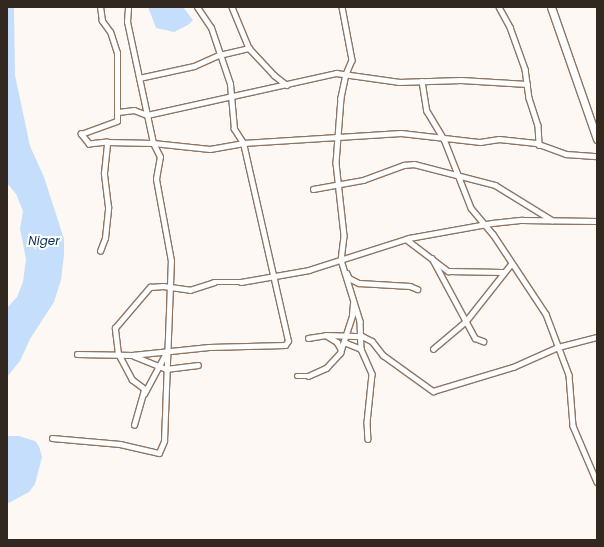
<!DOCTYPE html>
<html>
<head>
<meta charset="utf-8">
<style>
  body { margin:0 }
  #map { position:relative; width:604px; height:547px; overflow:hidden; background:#fef8f4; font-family:Poppins,sans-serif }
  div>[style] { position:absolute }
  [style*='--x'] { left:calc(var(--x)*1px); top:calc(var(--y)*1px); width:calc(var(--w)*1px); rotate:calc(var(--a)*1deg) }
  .water>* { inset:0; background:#c5defb }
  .roads { filter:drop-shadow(1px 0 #8e7562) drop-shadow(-1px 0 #8e7562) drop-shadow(0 1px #8e7562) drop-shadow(0 -1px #8e7562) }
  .minor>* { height:4.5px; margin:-2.25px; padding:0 2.25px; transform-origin:2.25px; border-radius:2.25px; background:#fff }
  .primary>* { height:7px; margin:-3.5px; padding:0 3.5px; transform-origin:3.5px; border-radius:3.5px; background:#fff }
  span { translate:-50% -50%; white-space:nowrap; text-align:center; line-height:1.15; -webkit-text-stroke:4px #fff; paint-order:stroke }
  .water-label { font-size:12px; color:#02305b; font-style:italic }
  .frame { position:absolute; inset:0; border:8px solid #332820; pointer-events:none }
</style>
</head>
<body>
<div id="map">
  <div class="water">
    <i style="clip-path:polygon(7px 7px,14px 7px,15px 75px,30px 146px,44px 177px,64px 239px,64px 255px,61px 280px,54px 302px,30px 339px,20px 361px,7px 377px,7px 308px,17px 297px,23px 282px,26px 259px,20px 229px,23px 211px,16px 194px,7px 183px)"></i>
    <i style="clip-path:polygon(148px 7px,183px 7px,193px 20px,188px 25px,174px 32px,156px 28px)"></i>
    <i style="clip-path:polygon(7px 436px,19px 436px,35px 441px,39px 446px,42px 457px,35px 484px,29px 492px,7px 504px)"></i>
  </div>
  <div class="roads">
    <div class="minor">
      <i style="--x:232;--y:7;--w:44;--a:67.5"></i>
      <i style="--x:249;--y:48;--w:37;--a:47"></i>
      <i style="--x:274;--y:75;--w:16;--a:38"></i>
      <i style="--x:342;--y:7;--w:54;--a:79.3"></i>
      <i style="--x:352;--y:60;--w:15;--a:113"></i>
      <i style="--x:346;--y:74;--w:25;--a:102"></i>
      <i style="--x:341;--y:98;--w:65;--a:94.4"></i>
      <i style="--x:336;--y:163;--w:73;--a:83.7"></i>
      <i style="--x:344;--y:236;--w:24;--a:97"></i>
      <i style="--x:341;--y:260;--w:64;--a:72.7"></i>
      <i style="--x:360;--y:321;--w:28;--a:88"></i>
      <i style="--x:361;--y:349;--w:27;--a:66"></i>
      <i style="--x:372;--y:374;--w:48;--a:95.9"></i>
      <i style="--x:367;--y:422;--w:17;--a:87"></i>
      <i style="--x:499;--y:7;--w:23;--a:61"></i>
      <i style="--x:510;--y:27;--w:45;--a:70.3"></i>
      <i style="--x:525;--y:69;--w:15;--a:82"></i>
      <i style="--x:139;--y:78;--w:56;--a:-12.3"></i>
      <i style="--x:194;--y:66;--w:27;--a:-24"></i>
      <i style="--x:219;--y:55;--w:31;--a:-13"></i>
      <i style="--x:422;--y:81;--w:30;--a:81"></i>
      <i style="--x:427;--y:111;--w:33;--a:59"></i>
      <i style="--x:444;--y:139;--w:74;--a:68.6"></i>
      <i style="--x:471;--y:208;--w:34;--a:50"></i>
      <i style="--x:493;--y:234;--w:96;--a:56.5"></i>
      <i style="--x:546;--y:314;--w:65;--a:69.3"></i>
      <i style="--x:569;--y:375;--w:51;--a:85.5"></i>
      <i style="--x:573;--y:426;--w:61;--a:66.8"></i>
      <i style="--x:118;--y:112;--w:16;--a:-7"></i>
      <i style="--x:134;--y:110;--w:14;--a:21"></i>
      <i style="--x:147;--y:115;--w:194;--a:-12.5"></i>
      <i style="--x:336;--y:73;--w:64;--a:8.1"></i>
      <i style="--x:399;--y:82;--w:62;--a:-1.8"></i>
      <i style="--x:461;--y:80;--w:66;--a:3.5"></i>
      <i style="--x:527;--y:84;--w:14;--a:82"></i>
      <i style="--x:529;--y:98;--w:28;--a:72"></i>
      <i style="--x:538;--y:125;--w:20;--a:87"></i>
      <i style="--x:107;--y:142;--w:46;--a:1.2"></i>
      <i style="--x:153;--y:143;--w:57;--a:6"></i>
      <i style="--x:210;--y:149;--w:34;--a:-10"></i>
      <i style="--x:243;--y:143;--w:158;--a:-3.6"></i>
      <i style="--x:401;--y:133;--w:80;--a:6.5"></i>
      <i style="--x:480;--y:142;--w:19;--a:-9"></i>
      <i style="--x:499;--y:139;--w:37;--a:6"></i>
      <i style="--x:536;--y:143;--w:32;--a:20"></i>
      <i style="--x:566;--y:154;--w:31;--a:4"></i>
      <i style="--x:313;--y:189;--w:51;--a:-10.2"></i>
      <i style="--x:363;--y:180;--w:44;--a:-20.1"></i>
      <i style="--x:404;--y:165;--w:10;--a:-6"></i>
      <i style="--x:414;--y:164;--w:84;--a:14.5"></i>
      <i style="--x:495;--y:185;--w:67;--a:31.6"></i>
      <i style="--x:406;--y:239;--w:53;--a:37.3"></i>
      <i style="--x:448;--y:271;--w:54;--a:1.1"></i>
      <i style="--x:100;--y:251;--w:14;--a:-69"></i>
      <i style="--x:105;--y:238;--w:31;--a:-84"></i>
      <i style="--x:108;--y:207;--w:34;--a:-97"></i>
      <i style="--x:104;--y:173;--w:31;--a:-84"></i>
      <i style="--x:107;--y:142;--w:18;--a:174"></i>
      <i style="--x:89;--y:144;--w:13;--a:-129"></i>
      <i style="--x:81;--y:134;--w:38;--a:-20"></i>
      <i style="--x:117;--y:121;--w:68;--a:-90"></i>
      <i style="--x:117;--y:53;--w:22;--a:-108"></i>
      <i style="--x:110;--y:32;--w:14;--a:-126"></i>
      <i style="--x:102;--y:21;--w:14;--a:-98"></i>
      <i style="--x:432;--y:258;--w:91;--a:61.7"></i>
      <i style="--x:475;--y:338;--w:9;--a:21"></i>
      <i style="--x:347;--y:273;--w:5;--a:68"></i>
      <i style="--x:349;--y:278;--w:11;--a:27"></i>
      <i style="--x:359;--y:283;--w:51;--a:3.4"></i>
      <i style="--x:410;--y:286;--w:8;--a:23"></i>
      <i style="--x:327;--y:336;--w:12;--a:31"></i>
      <i style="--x:337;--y:342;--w:8;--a:60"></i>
      <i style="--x:308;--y:338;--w:18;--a:-9"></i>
      <i style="--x:326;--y:335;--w:36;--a:2"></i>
      <i style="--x:362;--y:336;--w:11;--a:27"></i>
      <i style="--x:372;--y:341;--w:18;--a:52"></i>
      <i style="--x:383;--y:355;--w:62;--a:35.8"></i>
      <i style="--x:433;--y:391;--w:84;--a:-16.7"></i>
      <i style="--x:513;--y:367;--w:49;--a:-24"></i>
      <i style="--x:558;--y:347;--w:40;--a:-14.4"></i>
      <i style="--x:344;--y:342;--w:18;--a:22"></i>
      <i style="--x:433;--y:349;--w:43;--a:-40.3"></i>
      <i style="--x:466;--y:321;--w:73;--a:-51.7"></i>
      <i style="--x:77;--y:354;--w:55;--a:1"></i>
      <i style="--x:132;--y:355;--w:77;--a:-5.9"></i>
      <i style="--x:209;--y:347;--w:76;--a:-1.5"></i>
      <i style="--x:285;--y:345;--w:5;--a:-53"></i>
      <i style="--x:288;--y:341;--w:203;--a:-102.8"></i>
      <i style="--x:243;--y:143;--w:17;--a:-123"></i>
      <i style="--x:234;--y:129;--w:45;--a:-95.1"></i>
      <i style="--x:230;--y:84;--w:59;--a:-108.7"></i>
      <i style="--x:211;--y:28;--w:25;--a:-124"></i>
      <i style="--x:134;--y:356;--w:35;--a:22"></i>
      <i style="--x:166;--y:369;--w:32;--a:-7"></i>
      <i style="--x:297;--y:376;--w:11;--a:0"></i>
      <i style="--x:308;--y:376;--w:20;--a:-24"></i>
      <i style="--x:326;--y:368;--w:21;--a:-47"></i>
      <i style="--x:340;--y:353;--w:40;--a:-72"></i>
      <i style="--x:352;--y:315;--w:11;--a:-85"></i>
      <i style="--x:144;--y:394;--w:47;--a:-61.8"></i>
      <i style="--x:134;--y:425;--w:37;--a:-74"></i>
      <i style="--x:144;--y:389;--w:15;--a:-143"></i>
      <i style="--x:132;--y:380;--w:30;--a:-118"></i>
      <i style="--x:118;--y:354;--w:26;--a:-97"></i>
      <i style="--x:115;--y:328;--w:54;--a:-49.5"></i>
      <i style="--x:150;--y:287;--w:13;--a:-4"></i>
      <i style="--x:163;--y:286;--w:27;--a:8"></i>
      <i style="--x:190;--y:290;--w:25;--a:-18"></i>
      <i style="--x:214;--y:282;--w:27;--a:0"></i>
      <i style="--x:241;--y:282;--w:69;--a:-10"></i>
      <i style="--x:309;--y:270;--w:105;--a:-17.7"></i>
      <i style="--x:409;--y:238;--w:84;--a:-10.2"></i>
      <i style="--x:492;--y:223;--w:30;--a:-6"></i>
      <i style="--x:522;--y:220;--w:75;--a:0.8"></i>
      <i style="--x:52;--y:438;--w:68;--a:5"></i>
      <i style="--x:120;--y:444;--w:40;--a:13"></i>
      <i style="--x:159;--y:453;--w:13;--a:-67"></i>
      <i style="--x:164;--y:441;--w:180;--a:-87.8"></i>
      <i style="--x:171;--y:261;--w:83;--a:-100.4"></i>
      <i style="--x:156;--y:179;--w:22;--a:-80"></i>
      <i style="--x:160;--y:157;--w:16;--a:-117"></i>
      <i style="--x:153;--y:143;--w:124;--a:-102.1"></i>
      <i style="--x:127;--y:22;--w:15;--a:-86"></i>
    </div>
    <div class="primary">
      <i style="--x:551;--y:7;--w:140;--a:70.8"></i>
    </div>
  </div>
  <div class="water-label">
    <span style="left:44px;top:241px">Niger</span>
  </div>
  <div class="frame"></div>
</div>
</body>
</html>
